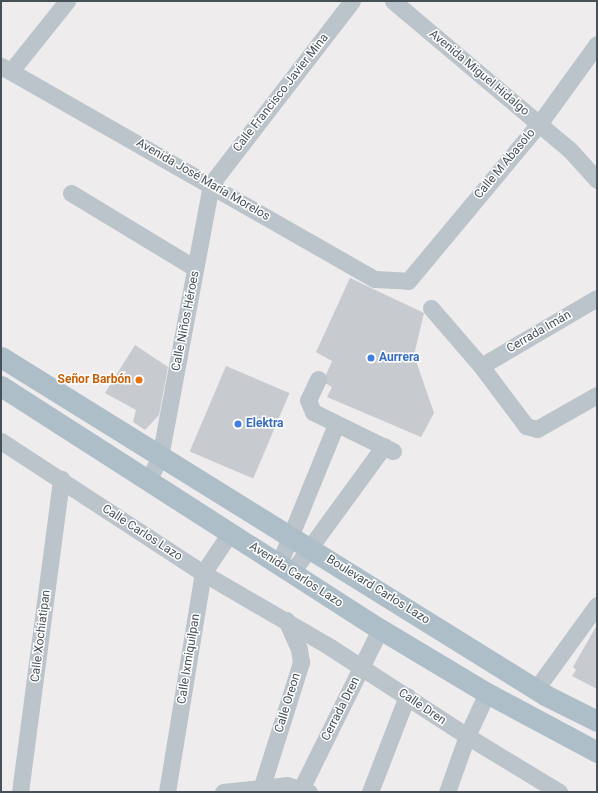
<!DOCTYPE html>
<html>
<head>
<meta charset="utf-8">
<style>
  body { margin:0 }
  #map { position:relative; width:598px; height:793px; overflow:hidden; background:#eeecec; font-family:Roboto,sans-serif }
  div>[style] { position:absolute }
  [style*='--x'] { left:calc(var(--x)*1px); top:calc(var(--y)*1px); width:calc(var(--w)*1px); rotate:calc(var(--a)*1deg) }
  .building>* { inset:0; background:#c7cace; transform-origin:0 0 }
  .minor>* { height:17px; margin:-8.5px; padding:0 8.5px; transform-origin:8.5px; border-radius:8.5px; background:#bbc4ca }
  .major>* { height:21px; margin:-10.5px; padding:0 10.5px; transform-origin:10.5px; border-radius:10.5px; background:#aebec8 }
  .dots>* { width:11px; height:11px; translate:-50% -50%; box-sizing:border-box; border:2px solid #fff; border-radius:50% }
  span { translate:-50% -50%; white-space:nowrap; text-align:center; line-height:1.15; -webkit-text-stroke:3px #fff; paint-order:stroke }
  .street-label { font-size:12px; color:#465157 }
  .shop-label { font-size:12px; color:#366cbe; font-weight:700 }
  .left { translate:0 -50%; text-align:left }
  .food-label { font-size:12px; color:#c56008; font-weight:700 }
  .right { translate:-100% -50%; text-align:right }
  .frame { position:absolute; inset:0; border:2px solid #465157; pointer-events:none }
</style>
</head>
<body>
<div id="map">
  <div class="building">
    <i style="clip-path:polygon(350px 278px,424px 313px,414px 355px,434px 413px,421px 437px,327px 397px,332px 387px,323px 382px,332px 361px,316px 352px)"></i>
    <i style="clip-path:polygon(135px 345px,168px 367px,159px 415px,145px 430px,133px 422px,136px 410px,105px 393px)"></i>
    <i style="left:226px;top:366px;width:69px;height:93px;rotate:23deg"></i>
    <i style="clip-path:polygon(597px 625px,597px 689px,572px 676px,576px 670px,573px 667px)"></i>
  </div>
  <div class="minor">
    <i style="--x:393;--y:1;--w:230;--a:40.1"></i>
    <i style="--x:569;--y:149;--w:42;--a:47.9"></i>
    <i style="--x:1;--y:66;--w:430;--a:29.7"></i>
    <i style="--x:375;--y:279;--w:33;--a:3"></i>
    <i style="--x:408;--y:281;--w:204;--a:-50.2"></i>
    <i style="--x:539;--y:124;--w:99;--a:-54.1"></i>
    <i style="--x:11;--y:71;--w:90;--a:-51.3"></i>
    <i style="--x:71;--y:193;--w:145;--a:31.2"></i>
    <i style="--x:431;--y:308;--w:77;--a:49.2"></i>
    <i style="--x:481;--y:366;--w:75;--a:53.1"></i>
    <i style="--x:526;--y:426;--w:11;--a:15"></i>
    <i style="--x:537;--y:429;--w:69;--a:-29.5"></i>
    <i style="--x:481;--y:366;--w:134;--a:-30.4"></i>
    <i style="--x:318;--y:379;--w:23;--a:115"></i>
    <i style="--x:308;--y:400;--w:13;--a:67"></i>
    <i style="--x:313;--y:412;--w:89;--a:26"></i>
    <i style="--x:1;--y:441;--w:241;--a:33.2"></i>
    <i style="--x:203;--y:573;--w:147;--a:30.2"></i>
    <i style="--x:330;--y:647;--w:163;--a:33"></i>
    <i style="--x:467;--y:736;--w:108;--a:31.3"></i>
    <i style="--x:148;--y:480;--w:26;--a:-62"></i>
    <i style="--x:160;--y:457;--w:278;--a:-79.4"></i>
    <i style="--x:211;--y:184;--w:231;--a:-52.4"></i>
    <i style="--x:279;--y:564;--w:151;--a:-67.8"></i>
    <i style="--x:292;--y:572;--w:156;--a:-53.9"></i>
    <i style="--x:536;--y:689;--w:104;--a:-54"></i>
    <i style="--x:262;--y:786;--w:130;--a:-72.5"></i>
    <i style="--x:301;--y:662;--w:13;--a:-99"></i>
    <i style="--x:299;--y:649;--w:32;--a:-114"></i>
    <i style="--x:301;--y:789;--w:178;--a:-63.7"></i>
    <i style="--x:20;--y:792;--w:316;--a:-82.5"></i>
    <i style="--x:167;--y:792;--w:222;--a:-80.7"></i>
    <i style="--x:203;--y:573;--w:48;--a:-56"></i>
    <i style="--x:223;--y:792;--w:64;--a:-6.2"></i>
    <i style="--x:287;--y:785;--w:23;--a:18"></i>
    <i style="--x:370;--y:792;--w:103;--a:-68.9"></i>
    <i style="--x:447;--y:792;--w:59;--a:-70.3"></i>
    <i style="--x:467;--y:736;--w:47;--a:-65.1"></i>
  </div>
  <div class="major">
    <i style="--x:1;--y:357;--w:640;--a:31.85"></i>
    <i style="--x:545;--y:695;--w:58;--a:26.6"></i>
    <i style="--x:1;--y:386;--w:450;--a:32.7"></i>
    <i style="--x:380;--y:629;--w:125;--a:30.9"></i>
    <i style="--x:487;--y:693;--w:125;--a:28.2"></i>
  </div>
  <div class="dots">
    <i style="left:371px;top:358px;background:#3f7fe0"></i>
    <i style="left:139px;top:380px;background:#e8710a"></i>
    <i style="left:238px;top:424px;background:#3f7fe0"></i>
  </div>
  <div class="street-label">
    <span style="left:479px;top:73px;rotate:40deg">Avenida Miguel Hidalgo</span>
    <span style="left:281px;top:93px;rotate:-52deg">Calle Francisco Javier Mina</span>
    <span style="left:505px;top:164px;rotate:-50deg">Calle M Abasolo</span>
    <span style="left:203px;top:180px;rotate:30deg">Avenida José María Morelos</span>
    <span style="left:186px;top:321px;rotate:-79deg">Calle Niños Héroes</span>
    <span style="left:539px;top:332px;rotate:-30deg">Cerrada Imán</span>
    <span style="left:142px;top:533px;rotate:33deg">Calle Carlos Lazo</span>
    <span style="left:296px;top:575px;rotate:33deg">Avenida Carlos Lazo</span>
    <span style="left:378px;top:590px;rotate:32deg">Boulevard Carlos Lazo</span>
    <span style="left:41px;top:636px;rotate:-83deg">Calle Xochiatipan</span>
    <span style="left:189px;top:659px;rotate:-81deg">Calle Ixmiquilpan</span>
    <span style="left:288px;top:703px;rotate:-73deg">Calle Oreon</span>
    <span style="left:422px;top:707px;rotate:34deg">Calle Dren</span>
    <span style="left:341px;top:709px;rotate:-63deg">Cerrada Dren</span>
  </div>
  <div class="shop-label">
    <span class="left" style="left:379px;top:358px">Aurrera</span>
    <span class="left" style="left:246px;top:424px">Elektra</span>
  </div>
  <div class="food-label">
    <span class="right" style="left:131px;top:380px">Señor Barbón</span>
  </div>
  <div class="frame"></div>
</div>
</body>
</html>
